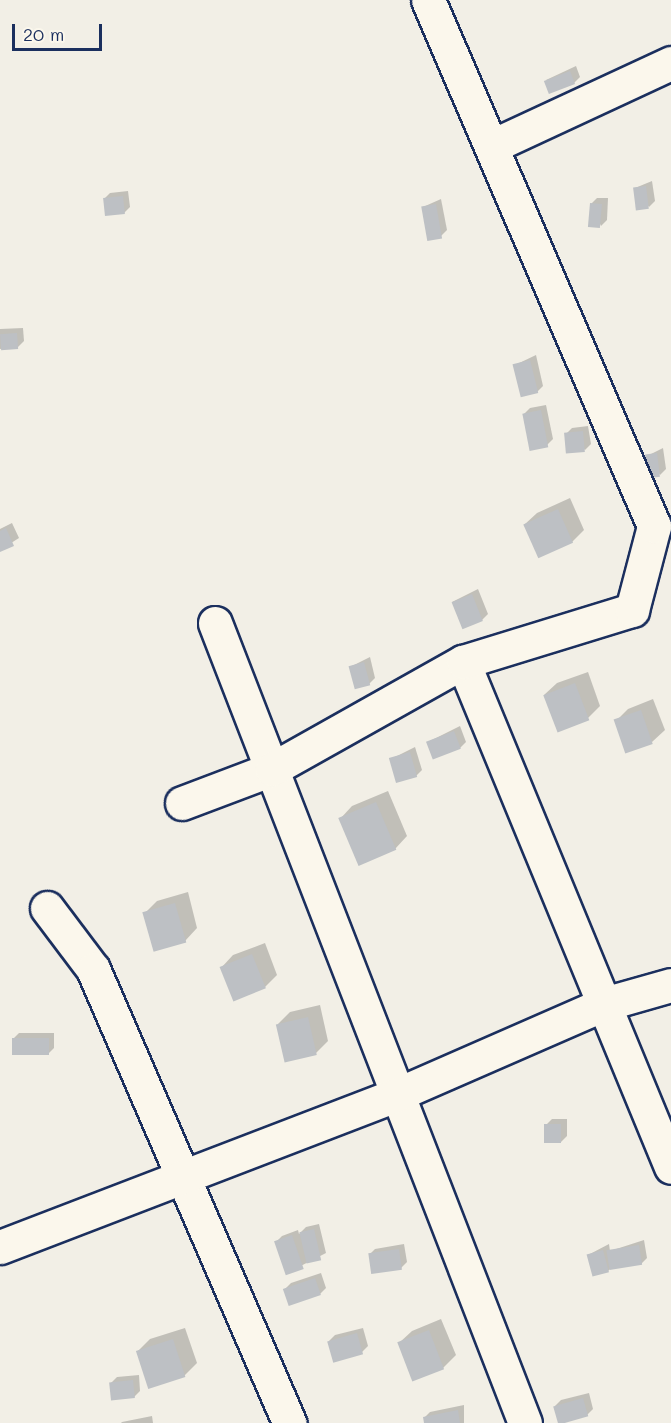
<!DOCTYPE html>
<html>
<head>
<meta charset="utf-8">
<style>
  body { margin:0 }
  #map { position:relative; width:671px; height:1423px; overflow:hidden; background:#f2efe6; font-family:Mali,sans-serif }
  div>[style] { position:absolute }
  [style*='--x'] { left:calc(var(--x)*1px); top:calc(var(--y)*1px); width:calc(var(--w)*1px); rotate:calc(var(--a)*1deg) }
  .shadow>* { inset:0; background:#0003 }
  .building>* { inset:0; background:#bdc0c4; transform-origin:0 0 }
  .roads { filter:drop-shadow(2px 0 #1b2f5e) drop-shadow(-2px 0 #1b2f5e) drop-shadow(0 2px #1b2f5e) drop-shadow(0 -2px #1b2f5e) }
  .minor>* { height:33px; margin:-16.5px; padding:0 16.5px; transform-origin:16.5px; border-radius:16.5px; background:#fbf7ec }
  span { translate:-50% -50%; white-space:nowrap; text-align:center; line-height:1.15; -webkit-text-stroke:6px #fbf7ec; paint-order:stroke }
  .scale { position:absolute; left:12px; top:24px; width:90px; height:27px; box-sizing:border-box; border:3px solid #1b2f5e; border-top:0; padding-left:8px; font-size:18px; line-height:21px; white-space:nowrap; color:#1b2f5e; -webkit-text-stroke:4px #fbf7ec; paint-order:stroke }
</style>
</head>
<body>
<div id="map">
  <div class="shadow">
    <i style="clip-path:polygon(576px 66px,580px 77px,574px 83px,546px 80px)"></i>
    <i style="clip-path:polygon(652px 181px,655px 201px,649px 207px,635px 188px)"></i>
    <i style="clip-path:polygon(128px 191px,130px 207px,124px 213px,104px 199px,110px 193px)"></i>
    <i style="clip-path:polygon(597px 198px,608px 198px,607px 220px,601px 226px,591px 204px)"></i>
    <i style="clip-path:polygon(441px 199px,447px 230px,441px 236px,423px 207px)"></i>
    <i style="clip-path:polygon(23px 328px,24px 341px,18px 347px,0 349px,0 329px)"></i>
    <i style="clip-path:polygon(536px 355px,543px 386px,537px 392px,515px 365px)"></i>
    <i style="clip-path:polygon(546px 405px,553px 439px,547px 445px,524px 414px,530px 408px)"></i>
    <i style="clip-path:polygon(588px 426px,591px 444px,585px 450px,566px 434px,572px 428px)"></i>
    <i style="clip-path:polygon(663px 448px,666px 469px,660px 475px,647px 456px)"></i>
    <i style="clip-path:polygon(570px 498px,584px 530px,572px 542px,524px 525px,537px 513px)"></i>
    <i style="clip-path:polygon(12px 523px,19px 538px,0 550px,0 529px)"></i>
    <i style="clip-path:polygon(478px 589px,488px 614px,482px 620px,452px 602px)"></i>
    <i style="clip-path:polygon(370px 657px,375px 678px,369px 684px,350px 667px)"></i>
    <i style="clip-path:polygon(588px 672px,600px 706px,588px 718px,544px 695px,557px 683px)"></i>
    <i style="clip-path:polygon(653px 699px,665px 730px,652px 742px,616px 721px,628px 709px)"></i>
    <i style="clip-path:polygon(460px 726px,466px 742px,460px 748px,428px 742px)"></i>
    <i style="clip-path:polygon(415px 747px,422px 770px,416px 776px,391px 759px)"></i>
    <i style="clip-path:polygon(388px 791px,407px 836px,395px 849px,340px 819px,352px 806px)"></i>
    <i style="clip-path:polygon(188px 892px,197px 928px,185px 941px,145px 913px,157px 901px)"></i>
    <i style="clip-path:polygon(265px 943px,277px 975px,265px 987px,221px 968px,233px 955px)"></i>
    <i style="clip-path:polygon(320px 1005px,328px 1041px,316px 1053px,278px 1024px,290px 1012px)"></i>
    <i style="clip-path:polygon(19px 1033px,54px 1033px,54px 1048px,48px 1054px,13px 1039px)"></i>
    <i style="clip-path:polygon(552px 1119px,567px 1119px,567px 1136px,561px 1142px,546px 1125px)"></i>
    <i style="clip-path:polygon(319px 1224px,326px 1253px,287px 1273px,276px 1242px,282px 1236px,298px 1230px,299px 1234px,306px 1227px)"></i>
    <i style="clip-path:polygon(644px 1240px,647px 1258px,641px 1264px,612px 1267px,608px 1271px,588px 1255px,609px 1244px,610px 1251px)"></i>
    <i style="clip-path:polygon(404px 1244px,407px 1262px,401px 1268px,369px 1255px,375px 1249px)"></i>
    <i style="clip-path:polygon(321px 1273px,326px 1288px,320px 1294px,285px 1289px,291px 1283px)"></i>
    <i style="clip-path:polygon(441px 1319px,456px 1355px,443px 1368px,414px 1380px,399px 1343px,412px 1331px)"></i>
    <i style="clip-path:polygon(185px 1328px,197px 1363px,184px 1376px,138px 1351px,150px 1339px)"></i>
    <i style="clip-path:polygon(363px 1328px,368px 1346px,362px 1352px,329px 1341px,335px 1335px)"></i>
    <i style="clip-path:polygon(139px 1375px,140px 1391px,134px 1397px,111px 1383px,117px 1377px)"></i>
    <i style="clip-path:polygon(589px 1393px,593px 1409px,587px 1415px,555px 1406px,561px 1400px)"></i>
    <i style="clip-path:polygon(464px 1405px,464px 1423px,425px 1423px,424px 1418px,430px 1412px)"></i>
    <i style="clip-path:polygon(152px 1416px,153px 1423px,121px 1423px,122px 1422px)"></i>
  </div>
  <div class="building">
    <i style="left:570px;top:71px;width:14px;height:28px;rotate:69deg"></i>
    <i style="left:646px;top:186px;width:23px;height:13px;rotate:83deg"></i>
    <i style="left:123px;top:196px;width:18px;height:20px;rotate:84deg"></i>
    <i style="left:590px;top:203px;width:12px;height:24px;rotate:5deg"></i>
    <i style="left:436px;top:204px;width:35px;height:15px;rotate:80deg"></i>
    <i style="left:17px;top:333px;width:16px;height:17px;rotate:86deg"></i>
    <i style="left:530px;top:360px;width:34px;height:18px;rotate:76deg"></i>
    <i style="left:541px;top:410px;width:38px;height:19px;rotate:79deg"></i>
    <i style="left:583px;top:431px;width:21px;height:19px;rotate:85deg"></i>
    <i style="left:657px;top:453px;width:24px;height:12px;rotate:83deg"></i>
    <i style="left:558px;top:509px;width:37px;height:38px;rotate:66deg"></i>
    <i style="clip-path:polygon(6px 528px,14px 546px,0 552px,0 531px)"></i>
    <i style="left:472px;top:594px;width:29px;height:22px;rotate:68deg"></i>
    <i style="left:364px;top:662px;width:24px;height:16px;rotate:75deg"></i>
    <i style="left:575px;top:683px;width:40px;height:34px;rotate:69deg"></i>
    <i style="left:641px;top:710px;width:36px;height:29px;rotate:71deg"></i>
    <i style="left:454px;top:731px;width:19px;height:30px;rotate:69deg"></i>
    <i style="left:410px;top:752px;width:26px;height:22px;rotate:74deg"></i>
    <i style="left:376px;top:802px;width:52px;height:41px;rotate:67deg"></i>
    <i style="left:175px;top:903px;width:41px;height:34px;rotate:74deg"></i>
    <i style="left:252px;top:954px;width:37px;height:35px;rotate:68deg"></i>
    <i style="left:308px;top:1017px;width:39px;height:33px;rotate:77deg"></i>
    <i style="left:12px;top:1038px;width:37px;height:17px"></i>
    <i style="left:561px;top:1124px;width:19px;height:17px;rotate:90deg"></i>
    <i style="left:314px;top:1229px;width:32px;height:15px;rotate:77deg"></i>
    <i style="left:292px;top:1235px;width:36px;height:19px;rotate:71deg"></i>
    <i style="left:639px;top:1245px;width:20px;height:33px;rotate:81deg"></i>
    <i style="left:399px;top:1249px;width:21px;height:31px;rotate:82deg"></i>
    <i style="left:603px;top:1250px;width:23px;height:17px;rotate:75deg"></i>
    <i style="left:315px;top:1278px;width:18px;height:34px;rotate:71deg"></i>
    <i style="left:429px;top:1330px;width:42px;height:34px;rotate:69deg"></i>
    <i style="left:357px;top:1333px;width:22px;height:31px;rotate:74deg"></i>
    <i style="left:173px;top:1339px;width:40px;height:39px;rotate:72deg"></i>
    <i style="left:133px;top:1380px;width:18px;height:24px;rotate:84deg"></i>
    <i style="left:583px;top:1398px;width:19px;height:31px;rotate:74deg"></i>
    <i style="clip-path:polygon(458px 1410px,460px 1423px,424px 1423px,423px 1417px)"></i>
  </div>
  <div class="roads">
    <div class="minor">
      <i style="--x:492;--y:146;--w:197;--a:-24.9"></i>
      <i style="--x:215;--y:623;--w:858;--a:68.82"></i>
      <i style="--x:463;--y:662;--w:546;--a:67.61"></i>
      <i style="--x:182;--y:803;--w:96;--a:-20.7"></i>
      <i style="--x:272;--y:769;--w:219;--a:-29.3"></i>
      <i style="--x:463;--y:662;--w:177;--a:-17.1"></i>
      <i style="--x:632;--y:610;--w:87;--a:-75.3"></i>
      <i style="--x:654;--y:526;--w:572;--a:-113.25"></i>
      <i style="--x:47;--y:908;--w:76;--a:53"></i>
      <i style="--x:93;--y:969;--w:495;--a:66.6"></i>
      <i style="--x:0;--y:1247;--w:426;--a:-21"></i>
      <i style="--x:398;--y:1094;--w:225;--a:-23.6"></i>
      <i style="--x:604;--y:1004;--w:70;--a:-15.8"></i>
    </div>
  </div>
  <div class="scale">20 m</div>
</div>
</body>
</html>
